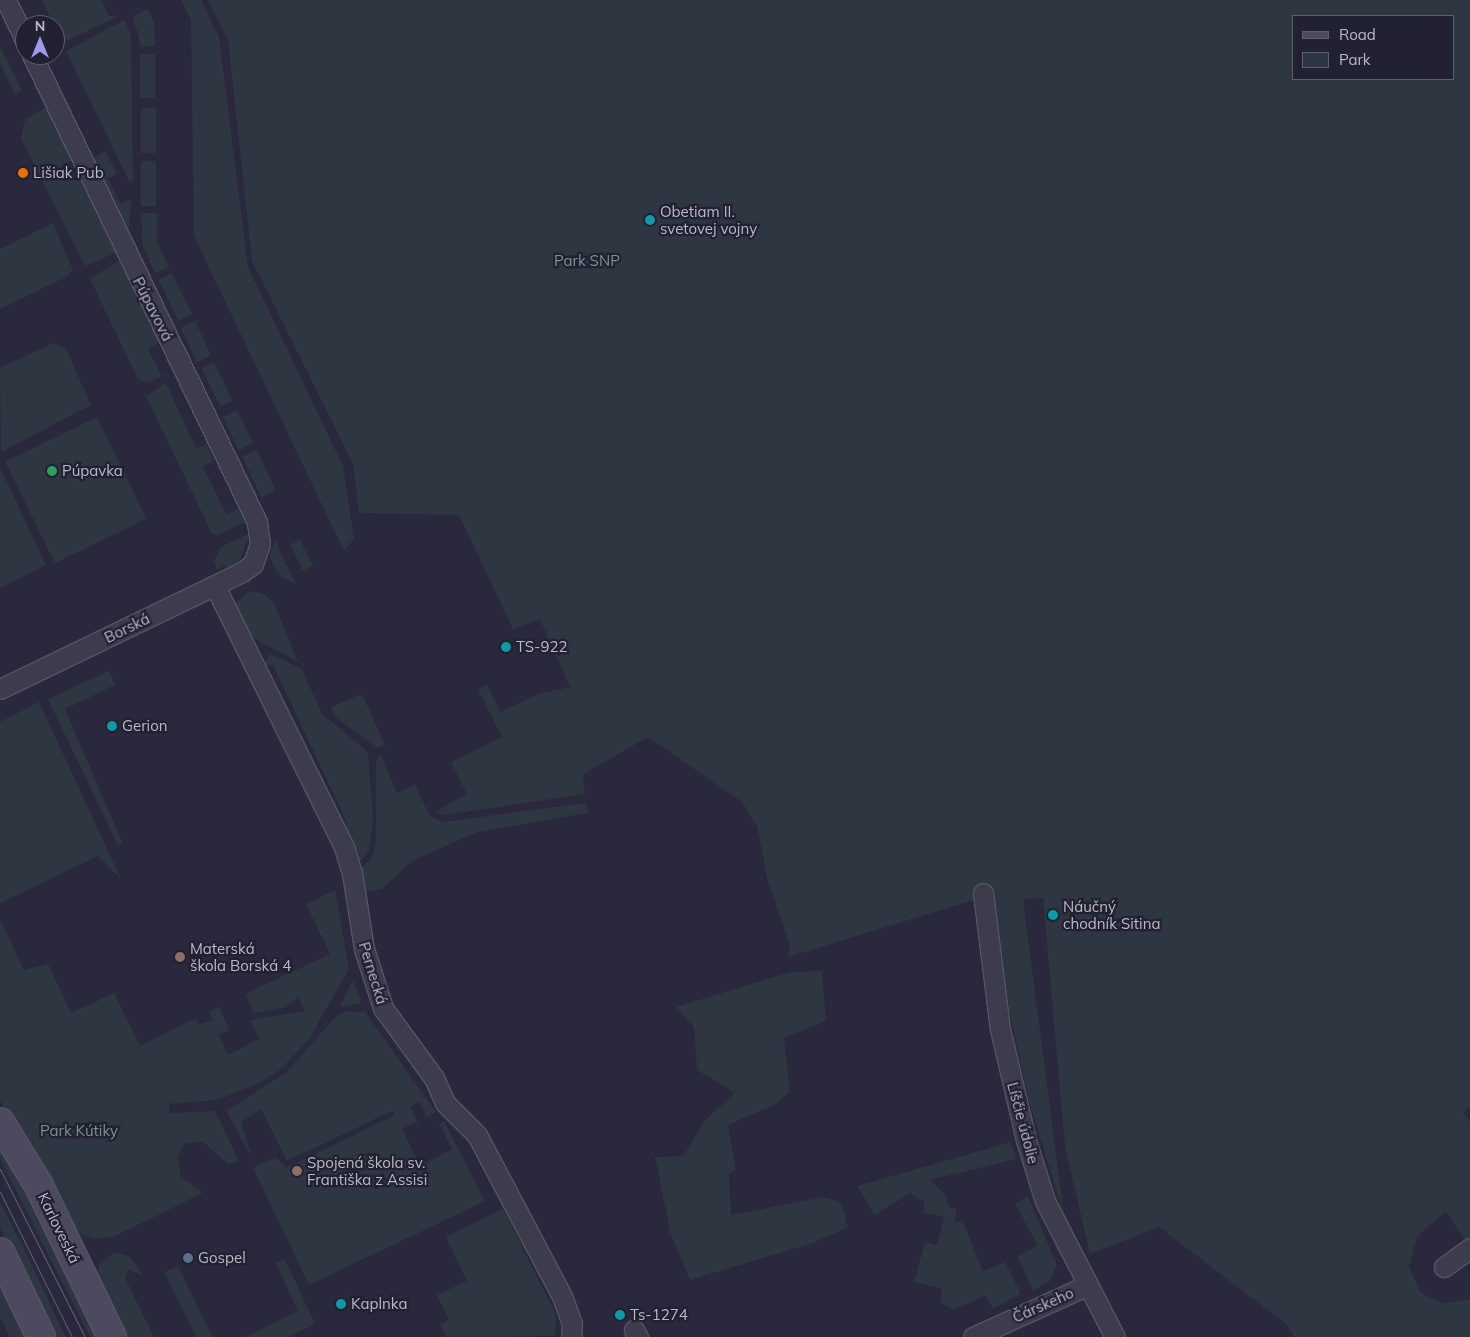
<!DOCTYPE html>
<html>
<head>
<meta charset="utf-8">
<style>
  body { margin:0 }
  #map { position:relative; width:1470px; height:1337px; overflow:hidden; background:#29283d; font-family:Mulish,sans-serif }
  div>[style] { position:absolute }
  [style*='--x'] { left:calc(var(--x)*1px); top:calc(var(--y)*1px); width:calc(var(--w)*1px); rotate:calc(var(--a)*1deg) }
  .green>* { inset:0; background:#2d3641; transform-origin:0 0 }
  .roads { filter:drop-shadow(1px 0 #555465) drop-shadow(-1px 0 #555465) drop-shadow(0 1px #555465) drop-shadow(0 -1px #555465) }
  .street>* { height:19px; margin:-9.5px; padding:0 9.5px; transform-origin:9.5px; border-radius:9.5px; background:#3d3c4d }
  .secondary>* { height:28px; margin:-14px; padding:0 14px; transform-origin:14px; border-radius:14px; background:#4d4a5f }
  .tram>* { height:1px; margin:-0.5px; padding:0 0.5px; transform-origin:0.5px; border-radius:0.5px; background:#626075 }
  .dots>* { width:14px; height:14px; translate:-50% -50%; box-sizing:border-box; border:2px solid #222132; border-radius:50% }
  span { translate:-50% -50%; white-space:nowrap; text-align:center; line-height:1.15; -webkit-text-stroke:4.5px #222132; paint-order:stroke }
  .poi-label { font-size:15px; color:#bab8c8 }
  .left { translate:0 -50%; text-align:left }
  .park-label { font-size:15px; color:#72968b }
  .street-label { font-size:15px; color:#bab8c8 }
  .legend { position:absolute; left:1292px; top:15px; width:162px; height:65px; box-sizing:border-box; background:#222132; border:1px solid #5f5d6e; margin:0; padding:6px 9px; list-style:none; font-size:15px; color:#bab8c8 }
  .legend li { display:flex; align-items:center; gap:10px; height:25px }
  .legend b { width:25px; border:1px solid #5f5d6e }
  .north { position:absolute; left:15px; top:15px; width:50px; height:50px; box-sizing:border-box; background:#222132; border:1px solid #5f5d6e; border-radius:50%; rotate:0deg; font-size:14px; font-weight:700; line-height:20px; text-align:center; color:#bab8c8 }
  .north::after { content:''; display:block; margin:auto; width:18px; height:22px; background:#a199ec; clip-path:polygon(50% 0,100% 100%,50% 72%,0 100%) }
</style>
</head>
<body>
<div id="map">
  <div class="green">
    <i style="clip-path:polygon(42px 0,101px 0,109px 16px,121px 15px,62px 43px)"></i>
    <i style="clip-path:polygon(181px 0,201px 0,219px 37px,248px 267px,343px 466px,354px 539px,344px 551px,194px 236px,191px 20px)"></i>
    <i style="clip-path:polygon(evenodd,208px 0,1470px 0,1470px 1107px,1463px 1112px,1470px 1123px,1470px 1237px,1465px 1240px,1446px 1212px,1417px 1236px,1409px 1267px,1420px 1292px,1431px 1299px,1445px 1303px,1470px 1299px,1470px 1337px,1294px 1337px,1285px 1323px,1159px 1227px,1090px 1254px,1065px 1147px,1043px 898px,1023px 899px,1064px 1215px,1030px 1105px,1008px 1006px,994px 900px,971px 901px,788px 957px,790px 946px,767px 878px,757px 826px,742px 802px,648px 737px,583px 774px,585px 794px,444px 815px,435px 812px,467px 794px,451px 762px,502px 737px,478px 689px,487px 685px,501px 712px,540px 693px,570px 687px,540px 619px,513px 629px,459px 515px,359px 513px,353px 464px,252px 261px,228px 40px,208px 0,1294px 16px,1454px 16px,1454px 79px,1294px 79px,1294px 16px)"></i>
    <i style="clip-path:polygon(148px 9px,154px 22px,155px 46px,141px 47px,133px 16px)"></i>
    <i style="clip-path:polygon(124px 20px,131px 34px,133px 181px,129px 181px,66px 51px)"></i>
    <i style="clip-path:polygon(0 46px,22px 90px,15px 95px,0 63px)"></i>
    <i style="left:140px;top:54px;width:15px;height:44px"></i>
    <i style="clip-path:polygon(49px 105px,74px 160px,60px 166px,66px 181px,81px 175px,117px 252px,85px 266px,21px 139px,25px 120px)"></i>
    <i style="left:141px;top:108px;width:15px;height:45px"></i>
    <i style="clip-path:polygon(106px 151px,117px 174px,108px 178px,120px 203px,131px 200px,129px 232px,92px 159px)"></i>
    <i style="left:141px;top:161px;width:15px;height:45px"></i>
    <i style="clip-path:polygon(141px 213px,157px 213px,157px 242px,169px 267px,155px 273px,142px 244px)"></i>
    <i style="clip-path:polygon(53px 223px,73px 270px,68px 276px,0 309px,0 249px)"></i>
    <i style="clip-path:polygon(121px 259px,160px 342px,148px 349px,162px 376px,148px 383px,138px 379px,90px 279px)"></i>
    <i style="left:172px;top:273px;width:46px;height:15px;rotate:64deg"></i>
    <i style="left:195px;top:321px;width:38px;height:16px;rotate:65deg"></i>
    <i style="clip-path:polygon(53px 343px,66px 348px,91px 405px,1px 452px,0 368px)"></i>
    <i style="left:214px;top:362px;width:43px;height:14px;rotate:64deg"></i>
    <i style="clip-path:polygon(166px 383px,196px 448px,207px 445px,214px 461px,203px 466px,226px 514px,239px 509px,246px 522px,218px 535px,212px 534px,146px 396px)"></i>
    <i style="left:237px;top:410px;width:37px;height:16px;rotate:64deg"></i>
    <i style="left:97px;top:417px;width:113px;height:102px;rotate:64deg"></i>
    <i style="left:257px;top:450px;width:45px;height:16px;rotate:65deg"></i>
    <i style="clip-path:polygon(0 467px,46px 565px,0 588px)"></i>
    <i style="clip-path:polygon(250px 533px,240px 559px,228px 570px,225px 565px,217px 570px,214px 561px,221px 547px)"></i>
    <i style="clip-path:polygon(275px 540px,296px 584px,281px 577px,274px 567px,270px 556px)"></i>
    <i style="left:300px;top:540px;width:29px;height:11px;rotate:63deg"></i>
    <i style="clip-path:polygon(250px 591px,264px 594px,274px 603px,298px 662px,250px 636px,234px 604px)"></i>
    <i style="clip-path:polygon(270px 654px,302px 669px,322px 714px,368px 752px,373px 818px,369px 850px,359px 863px,342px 829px,348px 825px,273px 665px,263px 665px)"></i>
    <i style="clip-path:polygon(109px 671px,115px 685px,65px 709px,123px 844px,118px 846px,48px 699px)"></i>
    <i style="clip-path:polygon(358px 695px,363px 696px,385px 745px,377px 748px,336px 718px,331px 707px)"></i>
    <i style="clip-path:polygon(39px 702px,121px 879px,98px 856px,0 903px,0 722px)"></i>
    <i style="clip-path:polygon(380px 754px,397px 793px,415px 785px,430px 816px,443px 822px,586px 803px,588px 813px,477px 832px,412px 861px,382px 889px,363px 892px,360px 869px,371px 859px,376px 844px,376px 761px)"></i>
    <i style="clip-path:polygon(335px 890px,349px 969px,308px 1041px,280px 1070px,255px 1085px,217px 1100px,169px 1104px,170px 1113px,215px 1111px,239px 1161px,228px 1164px,203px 1142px,184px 1143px,178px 1158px,181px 1177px,203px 1193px,115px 1236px,96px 1239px,81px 1234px,71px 1224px,0 1101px,0 919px,24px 970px,48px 964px,71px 1013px,114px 993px,140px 1046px,196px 1018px,199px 1024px,213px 1020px,209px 1012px,219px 1007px,229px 1030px,219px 1035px,228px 1055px,259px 1039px,250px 1020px,304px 1011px,298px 997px,284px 1008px,254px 1013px,245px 994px,330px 954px,306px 904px)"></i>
    <i style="clip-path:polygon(822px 971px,826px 1021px,784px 1038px,790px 1092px,776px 1104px,728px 1125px,736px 1170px,729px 1173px,731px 1215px,823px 1197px,841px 1202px,848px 1227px,813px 1243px,690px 1280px,670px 1232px,655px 1157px,683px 1156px,706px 1119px,735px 1093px,697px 1070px,694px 1027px,676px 1007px,790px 972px)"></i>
    <i style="clip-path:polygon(354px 982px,361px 1003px,340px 1007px,351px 983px)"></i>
    <i style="clip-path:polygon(346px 1011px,365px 1012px,436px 1112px,427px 1117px,419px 1102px,410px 1107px,418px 1122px,402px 1129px,420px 1166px,452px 1149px,439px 1124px,444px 1121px,485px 1201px,309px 1285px,253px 1168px,276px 1157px,286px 1168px,395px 1115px,392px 1111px,287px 1161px,261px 1109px,241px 1122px,252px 1158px,226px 1111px,287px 1072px,334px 1018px)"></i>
    <i style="clip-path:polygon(0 1141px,16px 1166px,100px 1337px,90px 1337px,0 1159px)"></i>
    <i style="clip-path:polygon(1011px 1142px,1016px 1159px,930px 1180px,945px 1194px,950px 1209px,956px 1208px,955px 1223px,962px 1220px,983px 1271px,1005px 1262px,1021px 1294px,993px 1309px,986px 1295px,953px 1310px,940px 1302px,942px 1289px,914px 1282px,925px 1242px,937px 1245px,944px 1217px,924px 1213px,924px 1202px,910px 1193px,875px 1215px,857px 1186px)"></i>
    <i style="clip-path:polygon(1028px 1196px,1057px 1265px,1049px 1282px,1033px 1291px,1017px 1256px,1038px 1246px,1015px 1204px)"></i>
    <i style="clip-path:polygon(0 1202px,23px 1246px,66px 1337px,53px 1337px,0 1228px)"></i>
    <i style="clip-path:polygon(503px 1209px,556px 1315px,555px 1336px,446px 1337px,440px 1324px,449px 1320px,437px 1295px,467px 1281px,446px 1237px)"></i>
    <i style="clip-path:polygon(114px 1252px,131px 1257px,144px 1276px,128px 1270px,125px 1278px,154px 1337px,125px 1337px,99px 1282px,98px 1266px)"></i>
    <i style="clip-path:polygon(285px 1259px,315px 1324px,288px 1337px,244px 1337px,298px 1311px,276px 1263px)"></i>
    <i style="left:178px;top:1266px;width:79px;height:15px;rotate:64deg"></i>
    <i style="clip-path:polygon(0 1276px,25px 1334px,25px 1337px,10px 1337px,0 1317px)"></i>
  </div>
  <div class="roads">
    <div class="street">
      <i style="--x:6;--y:0;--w:44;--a:64.6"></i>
      <i style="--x:215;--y:586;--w:291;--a:63.7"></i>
      <i style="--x:344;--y:847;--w:27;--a:73"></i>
      <i style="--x:352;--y:873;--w:77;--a:81"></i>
      <i style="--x:364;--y:949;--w:62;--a:72.1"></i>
      <i style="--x:383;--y:1008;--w:87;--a:53.9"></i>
      <i style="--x:434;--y:1078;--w:27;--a:66"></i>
      <i style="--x:445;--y:1103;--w:45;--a:45"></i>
      <i style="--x:477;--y:1135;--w:182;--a:62.2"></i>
      <i style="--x:562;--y:1296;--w:30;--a:70"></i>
      <i style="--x:572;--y:1324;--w:13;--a:94"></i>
      <i style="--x:0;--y:689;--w:269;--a:-25.8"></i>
      <i style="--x:242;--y:572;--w:14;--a:-36"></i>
      <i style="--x:253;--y:564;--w:21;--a:-71"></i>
      <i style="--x:260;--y:544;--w:22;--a:-98"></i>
      <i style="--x:257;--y:522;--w:518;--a:-115.72"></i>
      <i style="--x:983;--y:893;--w:137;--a:82.9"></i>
      <i style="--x:1000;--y:1029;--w:114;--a:76.8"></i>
      <i style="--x:1026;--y:1140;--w:64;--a:72.7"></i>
      <i style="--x:1045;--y:1201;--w:153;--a:62.8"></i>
      <i style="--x:1444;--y:1267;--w:32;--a:-36"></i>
      <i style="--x:634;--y:1330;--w:8;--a:60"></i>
      <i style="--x:973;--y:1337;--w:124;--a:-24.3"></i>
    </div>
    <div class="secondary">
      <i style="--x:0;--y:1122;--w:73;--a:58.5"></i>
      <i style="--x:38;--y:1184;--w:170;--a:64.2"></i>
      <i style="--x:0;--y:1252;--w:94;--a:64.2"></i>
    </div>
  </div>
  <div class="tram">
    <i style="--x:0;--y:1169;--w:188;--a:63.2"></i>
    <i style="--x:0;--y:1192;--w:162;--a:63.6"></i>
  </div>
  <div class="dots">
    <i style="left:23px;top:173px;background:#e8710a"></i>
    <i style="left:650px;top:220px;background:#0f9aa8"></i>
    <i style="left:52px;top:471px;background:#2e9e5b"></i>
    <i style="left:506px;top:647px;background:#0f9aa8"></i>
    <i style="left:112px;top:726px;background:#0f9aa8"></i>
    <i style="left:1053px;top:915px;background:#0f9aa8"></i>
    <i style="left:180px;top:957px;background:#8d6e63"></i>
    <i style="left:297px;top:1171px;background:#8d6e63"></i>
    <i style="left:188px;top:1258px;background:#5c6f8a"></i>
    <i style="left:341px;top:1304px;background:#0f9aa8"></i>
    <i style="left:620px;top:1315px;background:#0f9aa8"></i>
  </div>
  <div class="poi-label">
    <span class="left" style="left:33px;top:173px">Lišiak Pub</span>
    <span class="left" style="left:660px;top:220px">Obetiam II.<br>svetovej vojny</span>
    <span class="left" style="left:62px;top:471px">Púpavka</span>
    <span class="left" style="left:516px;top:647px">TS-922</span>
    <span class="left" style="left:122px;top:726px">Gerion</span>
    <span class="left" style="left:1063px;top:915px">Náučný<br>chodník Sitina</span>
    <span class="left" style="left:190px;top:957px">Materská<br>škola Borská 4</span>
    <span class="left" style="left:307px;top:1171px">Spojená škola sv.<br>Františka z Assisi</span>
    <span class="left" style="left:198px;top:1258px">Gospel</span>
    <span class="left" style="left:351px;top:1304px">Kaplnka</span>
    <span class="left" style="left:630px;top:1315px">Ts-1274</span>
  </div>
  <div class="park-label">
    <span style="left:587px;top:261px">Park SNP</span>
    <span style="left:79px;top:1131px">Park Kútiky</span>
  </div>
  <div class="street-label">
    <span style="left:153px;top:309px;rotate:63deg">Púpavová</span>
    <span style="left:127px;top:628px;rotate:-26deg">Borská</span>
    <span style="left:373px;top:973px;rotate:73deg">Pernecká</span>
    <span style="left:1023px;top:1123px;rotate:75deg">Líščie údolie</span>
    <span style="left:59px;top:1228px;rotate:64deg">Karloveská</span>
    <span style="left:1043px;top:1305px;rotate:-24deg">Čárskeho</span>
  </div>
  <ul class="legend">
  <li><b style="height:6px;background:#4d4a5f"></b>Road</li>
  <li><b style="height:14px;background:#2d3641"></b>Park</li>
  </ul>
  <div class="north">N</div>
</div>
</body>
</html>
